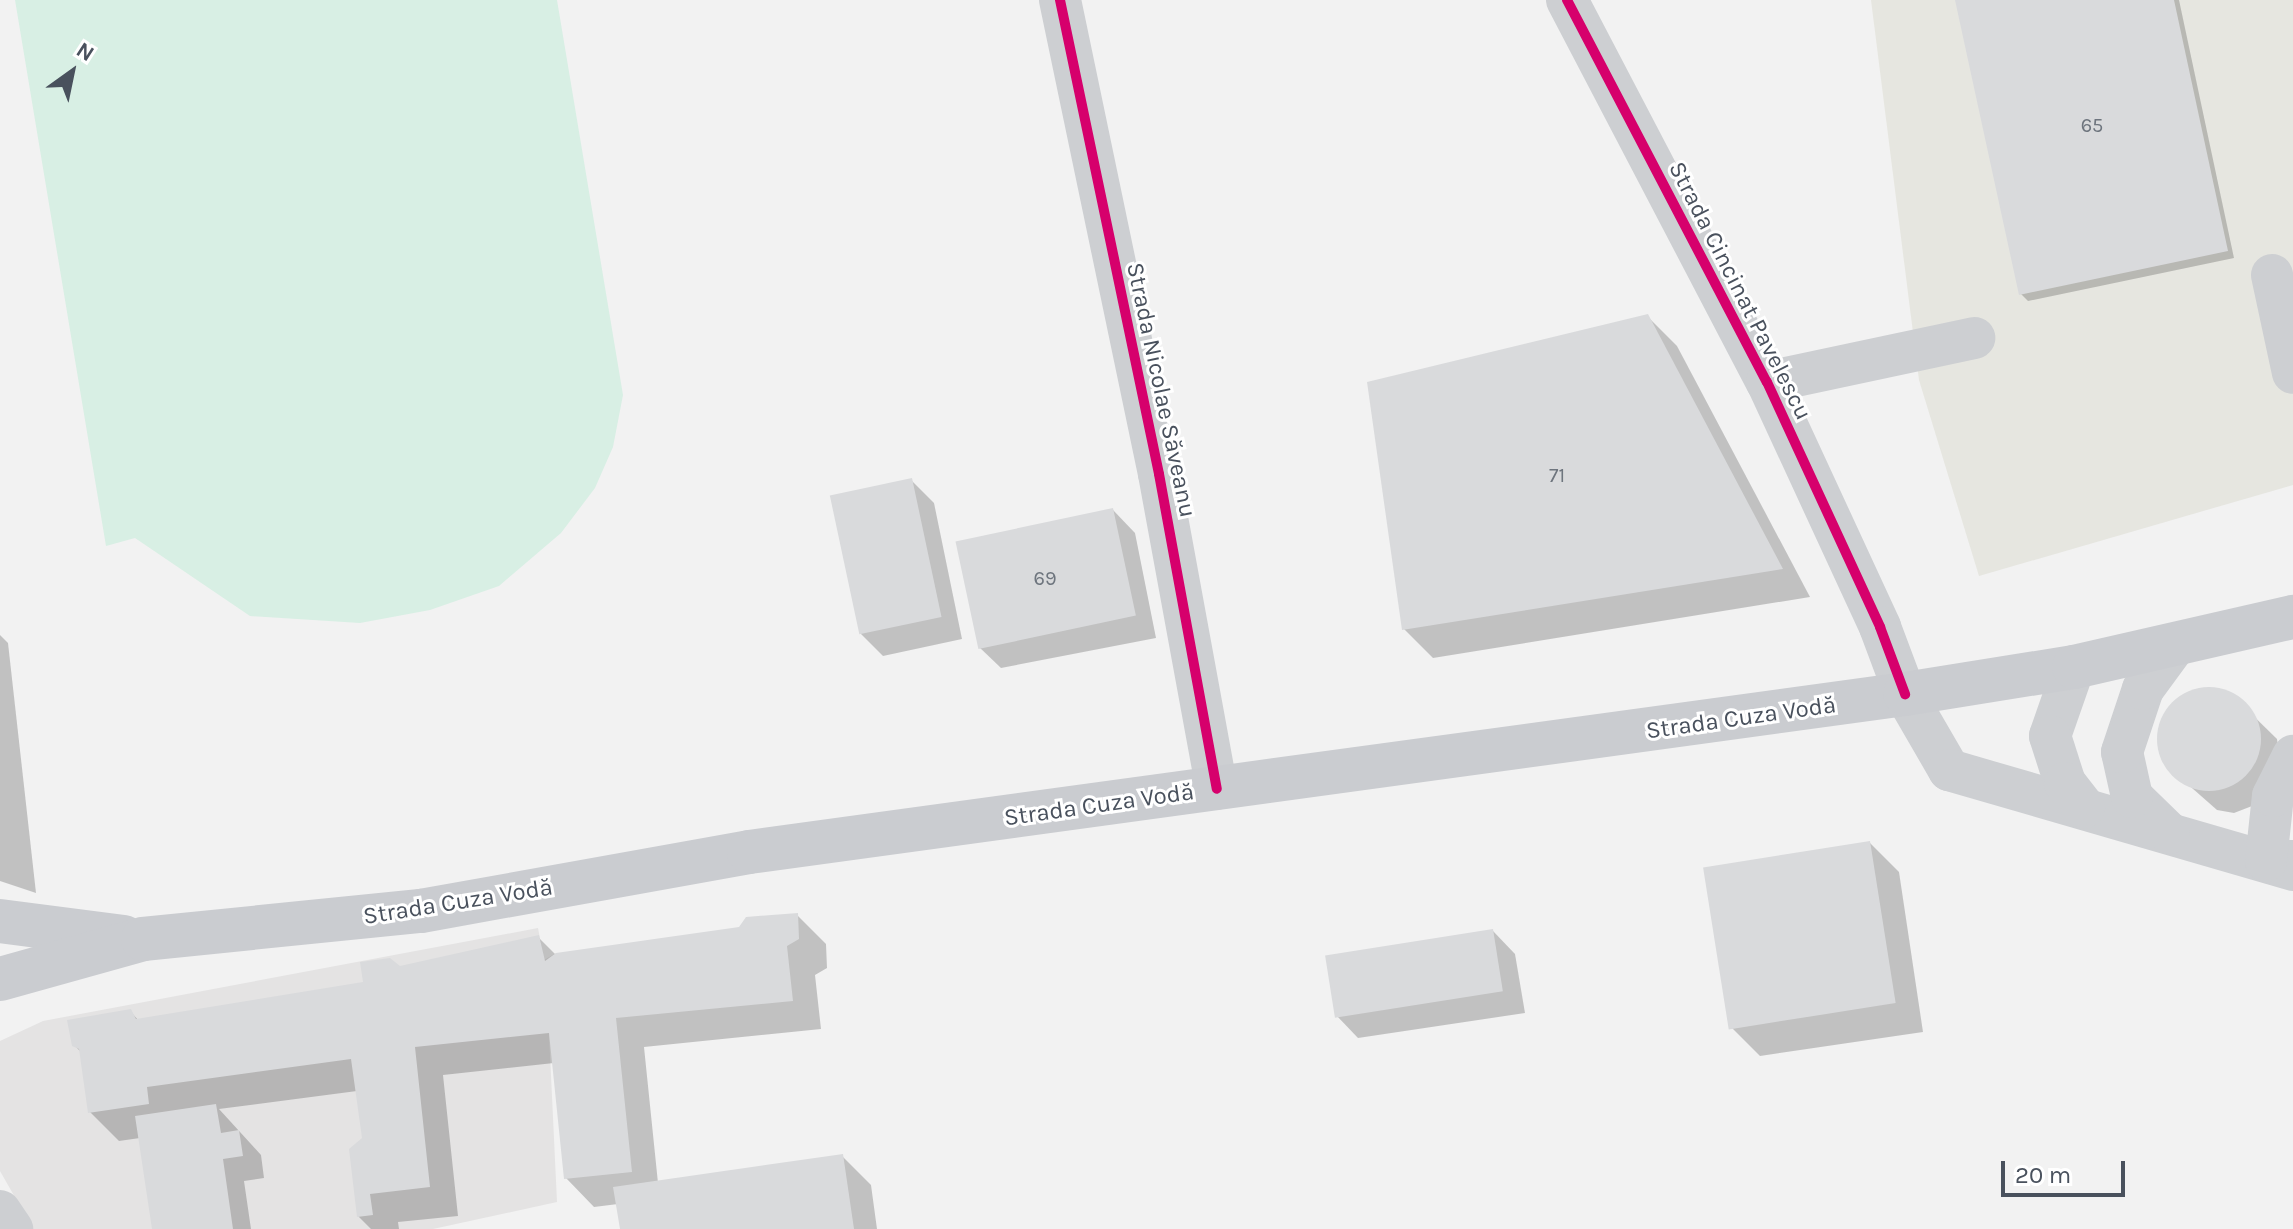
<!DOCTYPE html>
<html>
<head>
<meta charset="utf-8">
<style>
  body { margin:0 }
  #map { position:relative; width:2293px; height:1229px; overflow:hidden; background:#f2f2f2; font-family:Karla,sans-serif }
  div>[style] { position:absolute }
  [style*='--x'] { left:calc(var(--x)*1px); top:calc(var(--y)*1px); width:calc(var(--w)*1px); rotate:calc(var(--a)*1deg) }
  .commercial>* { inset:0; background:#e6e6e0 }
  .education>* { inset:0; background:#e4e3e3 }
  .green>* { inset:0; background:#d8efe4 }
  .shadow>* { inset:0; background:#0003 }
  .building>* { inset:0; background:#d9dadc; transform-origin:0 0 }
  .round { border-radius:50% }
  .minor>* { height:42px; margin:-21px; padding:0 21px; transform-origin:21px; border-radius:21px; background:#cdcfd2 }
  .major>* { height:44px; margin:-22px; padding:0 22px; transform-origin:22px; border-radius:22px; background:#caccd0 }
  .cycleway>* { height:10px; margin:-5px; padding:0 5px; transform-origin:5px; border-radius:5px; background:#d6006c }
  span { translate:-50% -50%; white-space:nowrap; text-align:center; line-height:1.15; -webkit-text-stroke:6px #fff; paint-order:stroke }
  .number-label { font-size:20px; color:#6e757e }
  .number-label span { -webkit-text-stroke-width:0 }
  .street-label { font-size:24px; color:#49515d }
  .north { position:absolute; left:32px; top:32px; width:80px; height:80px; -webkit-text-stroke:6px #fff; paint-order:stroke; rotate:33deg; font-size:22px; font-weight:700; line-height:32px; text-align:center; color:#49515d }
  .north::after { content:''; display:block; margin:auto; width:28px; height:36px; background:#49515d; clip-path:polygon(50% 0,100% 100%,50% 72%,0 100%) }
  .scale { position:absolute; left:2001px; top:1161px; width:124px; height:36px; box-sizing:border-box; border:4px solid #49515d; border-top:0; padding-left:10px; font-size:24px; line-height:28px; white-space:nowrap; color:#49515d; -webkit-text-stroke:6px #fff; paint-order:stroke }
</style>
</head>
<body>
<div id="map">
  <div class="commercial">
    <i style="clip-path:polygon(1871px 0,2293px 0,2293px 485px,1979px 576px,1919px 380px)"></i>
  </div>
  <div class="education">
    <i style="clip-path:polygon(538px 928px,544px 960px,556px 953px,565px 1015px,549px 1033px,557px 1202px,433px 1229px,33px 1229px,0 1171px,0 1041px,43px 1021px)"></i>
  </div>
  <div class="green">
    <i style="clip-path:polygon(15px 0,557px 0,623px 395px,613px 447px,595px 488px,561px 533px,499px 586px,430px 610px,360px 623px,250px 616px,135px 538px,106px 546px)"></i>
  </div>
  <div class="shadow">
    <i style="clip-path:polygon(1957px 0,2179px 0,2234px 258px,2028px 301px,2021px 294px)"></i>
    <i style="clip-path:polygon(1647px 316px,1677px 346px,1810px 597px,1433px 658px,1404px 629px)"></i>
    <i style="clip-path:polygon(911px 480px,934px 503px,962px 639px,883px 656px,860px 633px)"></i>
    <i style="clip-path:polygon(1113px 510px,1135px 533px,1156px 638px,1001px 668px,978px 646px)"></i>
    <i style="clip-path:polygon(0 635px,8px 643px,36px 893px,0 881px)"></i>
    <i style="clip-path:polygon(2215px 688px,2230px 693px,2277px 739px,2282px 773px,2265px 801px,2234px 813px,2217px 810px,2167px 766px,2158px 735px,2171px 705px,2183px 695px)"></i>
    <i style="clip-path:polygon(1870px 843px,1899px 872px,1923px 1032px,1760px 1056px,1731px 1027px)"></i>
    <i style="clip-path:polygon(797px 915px,826px 944px,827px 968px,815px 975px,821px 1029px,644px 1047px,658px 1183px,842px 1156px,871px 1185px,877px 1229px,622px 1229px,618px 1204px,594px 1207px,566px 1178px,554px 1063px,443px 1075px,458px 1216px,398px 1222px,399px 1229px,371px 1229px,358px 1216px,364px 1139px,357px 1091px,219px 1109px,261px 1155px,264px 1178px,244px 1181px,251px 1229px,154px 1229px,140px 1138px,119px 1141px,90px 1112px,82px 1053px,74px 1045px,130px 1011px,139px 1021px,365px 983px,400px 968px,539px 938px,556px 955px,740px 929px)"></i>
    <i style="clip-path:polygon(1493px 931px,1515px 954px,1525px 1013px,1358px 1038px,1336px 1015px)"></i>
  </div>
  <div class="building">
    <i style="clip-path:polygon(1955px 0,2174px 0,2228px 251px,2019px 295px)"></i>
    <i style="clip-path:polygon(1648px 314px,1783px 569px,1402px 630px,1367px 382px)"></i>
    <i style="left:912px;top:478px;width:142px;height:84px;rotate:78deg"></i>
    <i style="left:1113px;top:508px;width:110px;height:161px;rotate:78deg"></i>
    <i class="round" style="left:2157px;top:687px;width:104px;height:104px"></i>
    <i style="left:1870px;top:841px;width:164px;height:169px;rotate:81deg"></i>
    <i style="clip-path:polygon(798px 913px,799px 939px,787px 946px,793px 1001px,616px 1018px,632px 1172px,564px 1179px,549px 1033px,415px 1047px,430px 1187px,370px 1194px,373px 1215px,357px 1217px,349px 1149px,362px 1138px,351px 1059px,147px 1087px,149px 1104px,88px 1113px,79px 1049px,72px 1046px,67px 1020px,131px 1009px,136px 1019px,363px 982px,360px 962px,390px 958px,400px 966px,539px 935px,545px 961px,556px 953px,739px 927px,746px 917px)"></i>
    <i style="left:1493px;top:929px;width:63px;height:170px;rotate:81deg"></i>
    <i style="clip-path:polygon(216px 1104px,221px 1133px,239px 1130px,243px 1156px,223px 1159px,233px 1229px,152px 1229px,135px 1116px)"></i>
    <i style="clip-path:polygon(843px 1154px,854px 1229px,620px 1229px,613px 1187px)"></i>
  </div>
  <div class="minor">
    <i style="--x:1060;--y:0;--w:484;--a:78.2"></i>
    <i style="--x:1159;--y:474;--w:320;--a:79.6"></i>
    <i style="--x:1567;--y:0;--w:431;--a:62.4"></i>
    <i style="--x:1767;--y:382;--w:270;--a:65.2"></i>
    <i style="--x:1880;--y:627;--w:72;--a:69.5"></i>
    <i style="--x:1905;--y:694;--w:88;--a:59.9"></i>
    <i style="--x:1949;--y:770;--w:358;--a:16.2"></i>
    <i style="--x:2272;--y:275;--w:100;--a:77.9"></i>
    <i style="--x:1767;--y:382;--w:212;--a:-12"></i>
    <i style="--x:2074;--y:667;--w:73;--a:109.2"></i>
    <i style="--x:2050;--y:736;--w:49;--a:72.3"></i>
    <i style="--x:2065;--y:783;--w:31;--a:52"></i>
    <i style="--x:2169;--y:833;--w:52;--a:-135.8"></i>
    <i style="--x:2132;--y:797;--w:46;--a:-102.5"></i>
    <i style="--x:2122;--y:752;--w:66;--a:-71.6"></i>
    <i style="--x:2143;--y:689;--w:56;--a:-53.7"></i>
    <i style="--x:2292;--y:861;--w:26;--a:180"></i>
    <i style="--x:2266;--y:861;--w:65;--a:-83.9"></i>
    <i style="--x:2273;--y:796;--w:45;--a:-63.4"></i>
    <i style="--x:0;--y:1211;--w:22;--a:56"></i>
  </div>
  <div class="major">
    <i style="--x:0;--y:921;--w:125;--a:7.4"></i>
    <i style="--x:0;--y:979;--w:148;--a:-15.6"></i>
    <i style="--x:143;--y:939;--w:279;--a:-5.8"></i>
    <i style="--x:421;--y:911;--w:333;--a:-10.2"></i>
    <i style="--x:749;--y:852;--w:1167;--a:-7.78"></i>
    <i style="--x:1905;--y:694;--w:171;--a:-9.1"></i>
    <i style="--x:2074;--y:667;--w:225;--a:-12.9"></i>
  </div>
  <div class="cycleway">
    <i style="--x:1060;--y:0;--w:484;--a:78.2"></i>
    <i style="--x:1159;--y:474;--w:320;--a:79.6"></i>
    <i style="--x:1567;--y:0;--w:431;--a:62.4"></i>
    <i style="--x:1767;--y:382;--w:270;--a:65.2"></i>
    <i style="--x:1880;--y:627;--w:72;--a:69.5"></i>
  </div>
  <div class="number-label">
    <span style="left:2092px;top:125px">65</span>
    <span style="left:1557px;top:475px">71</span>
    <span style="left:1045px;top:578px">69</span>
  </div>
  <div class="street-label">
    <span style="left:1740px;top:291px;rotate:63deg">Strada Cincinat Pavelescu</span>
    <span style="left:1161px;top:390px;rotate:78deg">Strada Nicolae Săveanu</span>
    <span style="left:1741px;top:718px;rotate:-8deg">Strada Cuza Vodă</span>
    <span style="left:1099px;top:805px;rotate:-8deg">Strada Cuza Vodă</span>
    <span style="left:458px;top:902px;rotate:-9deg">Strada Cuza Vodă</span>
  </div>
  <div class="north">N</div>
  <div class="scale">20 m</div>
</div>
</body>
</html>
